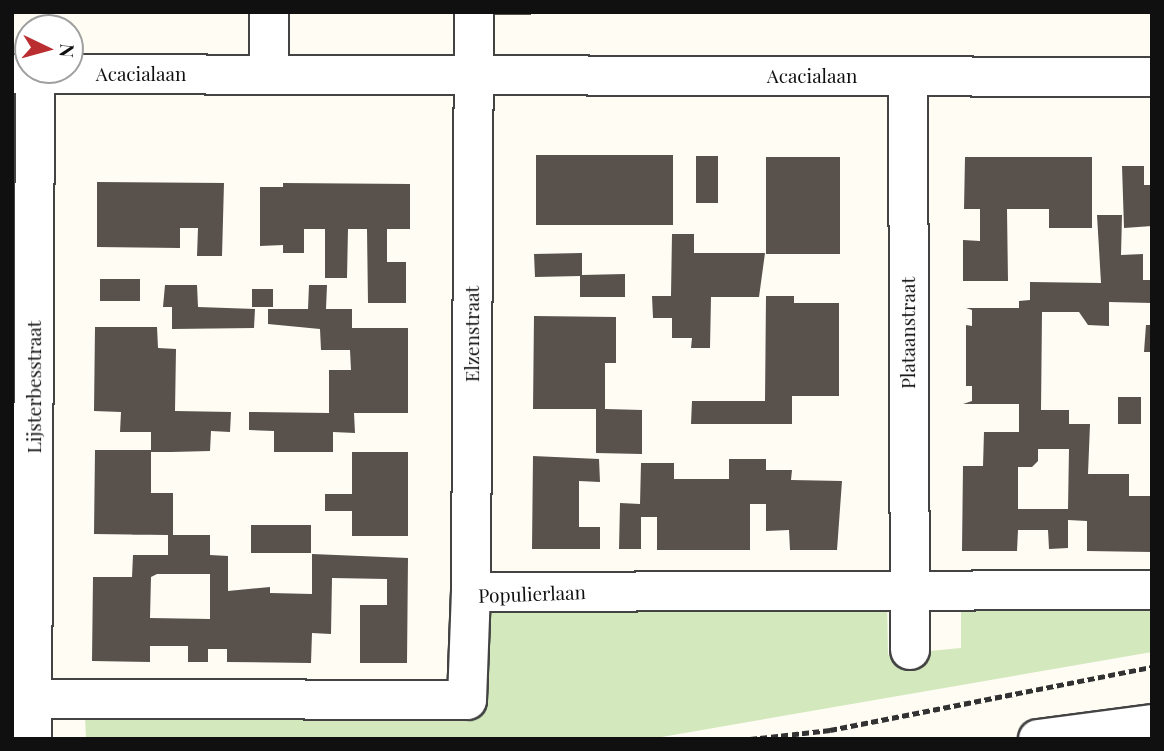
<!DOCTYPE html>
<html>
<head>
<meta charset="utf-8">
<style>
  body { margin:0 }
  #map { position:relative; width:1164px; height:751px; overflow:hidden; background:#fefcf3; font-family:"Playfair Display",serif }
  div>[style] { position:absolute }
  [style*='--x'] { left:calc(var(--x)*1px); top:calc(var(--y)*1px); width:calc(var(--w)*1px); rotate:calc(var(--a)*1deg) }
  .green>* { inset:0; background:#d3e8bd }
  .building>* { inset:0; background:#58514c; transform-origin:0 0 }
  .path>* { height:4.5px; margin-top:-2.25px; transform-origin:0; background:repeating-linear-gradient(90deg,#323232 0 7px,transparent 0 10.5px) }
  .roads { filter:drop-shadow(2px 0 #434343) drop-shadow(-2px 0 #434343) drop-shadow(0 2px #434343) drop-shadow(0 -2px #434343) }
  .minor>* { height:38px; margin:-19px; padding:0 19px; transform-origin:19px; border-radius:19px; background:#fff }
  span { translate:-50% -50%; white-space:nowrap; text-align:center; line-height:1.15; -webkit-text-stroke:7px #fff; paint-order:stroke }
  .street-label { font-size:19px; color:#101010 }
  .frame { position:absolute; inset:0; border:14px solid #101010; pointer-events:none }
  .north { position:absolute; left:14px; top:14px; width:70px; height:70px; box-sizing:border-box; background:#fff; border:2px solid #9f9f9f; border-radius:50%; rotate:95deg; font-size:19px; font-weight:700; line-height:28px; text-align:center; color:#101010 }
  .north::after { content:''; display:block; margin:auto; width:24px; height:32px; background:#ba2d31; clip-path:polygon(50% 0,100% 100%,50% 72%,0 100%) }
</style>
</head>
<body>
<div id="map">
  <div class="green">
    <i style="clip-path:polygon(887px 599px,888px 655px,961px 648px,961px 600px,1152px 603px,1152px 652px,650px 739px,86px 739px,85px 716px,461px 717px,480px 612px,773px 612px)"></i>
  </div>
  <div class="building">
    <i style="left:488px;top:12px;width:43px;height:3px"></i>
    <i style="left:536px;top:155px;width:137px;height:70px"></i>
    <i style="left:696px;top:156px;width:22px;height:47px"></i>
    <i style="left:766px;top:157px;width:74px;height:97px"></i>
    <i style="clip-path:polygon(965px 157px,1092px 157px,1092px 228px,1049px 228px,1049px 209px,1007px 209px,1008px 281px,963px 281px,963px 240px,980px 241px,980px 209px,964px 209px)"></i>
    <i style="clip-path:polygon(1122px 166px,1144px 166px,1144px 185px,1152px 185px,1152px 226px,1124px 228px)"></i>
    <i style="clip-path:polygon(97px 182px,224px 183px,222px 256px,197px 256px,198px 228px,180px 228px,180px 248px,97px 247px)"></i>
    <i style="clip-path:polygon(283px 183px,410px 184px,410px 229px,387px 229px,387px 262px,406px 262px,406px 303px,368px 303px,367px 229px,348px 229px,347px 278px,325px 278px,325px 229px,304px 229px,304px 253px,283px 253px,283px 245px,260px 246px,260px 187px,283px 187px)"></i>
    <i style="clip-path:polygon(evenodd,1097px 215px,1122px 215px,1121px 255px,1143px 254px,1143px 280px,1152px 280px,1152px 303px,1109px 302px,1109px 326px,1088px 325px,1079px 312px,1042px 312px,1041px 410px,1069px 410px,1069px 424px,1090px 424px,1088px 474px,1129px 474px,1129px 496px,1152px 496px,1152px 552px,1087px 551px,1087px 521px,1068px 520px,1068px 548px,1049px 549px,1048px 530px,1018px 530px,1017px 551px,962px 551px,963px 466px,983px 466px,984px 432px,1019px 432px,1019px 404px,963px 404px,972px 401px,972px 386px,966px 386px,966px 325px,972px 326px,972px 310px,966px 308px,1019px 308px,1019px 301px,1030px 300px,1030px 282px,1101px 283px,1097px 215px,1038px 449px,1069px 449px,1068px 509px,1018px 509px,1018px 467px,1032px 467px,1038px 461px,1038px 449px)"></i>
    <i style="clip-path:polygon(672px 234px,694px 234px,694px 253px,765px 253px,759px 297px,711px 297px,710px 348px,691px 348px,692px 338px,672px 338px,672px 318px,653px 318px,652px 296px,671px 296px)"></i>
    <i style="clip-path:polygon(582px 253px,582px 275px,625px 274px,625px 297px,580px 297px,580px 276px,535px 277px,534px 254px)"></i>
    <i style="left:100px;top:279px;width:40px;height:22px"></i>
    <i style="clip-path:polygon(165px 285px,197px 285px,198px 307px,255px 309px,254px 328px,172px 329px,172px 307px,163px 307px)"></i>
    <i style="clip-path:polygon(309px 285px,327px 285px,326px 309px,352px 309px,352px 328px,408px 328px,408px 413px,354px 413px,355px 433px,333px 432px,333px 452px,274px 452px,274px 431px,249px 430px,249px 412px,329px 413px,329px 370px,351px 370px,350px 350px,321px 350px,320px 329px,268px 324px,268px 309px,308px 309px)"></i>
    <i style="left:252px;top:289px;width:21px;height:18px"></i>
    <i style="clip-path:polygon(766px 296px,794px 296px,794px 303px,839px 303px,839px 396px,792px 396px,792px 424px,691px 424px,692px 401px,765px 401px)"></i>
    <i style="clip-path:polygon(534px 316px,616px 317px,616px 363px,605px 363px,605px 409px,642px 410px,642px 454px,596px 453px,596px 409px,533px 409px)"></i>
    <i style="clip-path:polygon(1146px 325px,1152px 325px,1152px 352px,1144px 352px)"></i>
    <i style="clip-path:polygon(95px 327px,157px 327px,158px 348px,176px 349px,175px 411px,231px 412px,230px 432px,211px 431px,210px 451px,171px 452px,151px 452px,151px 432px,120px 432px,121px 412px,94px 411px)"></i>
    <i style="left:1118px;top:397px;width:23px;height:27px"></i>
    <i style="clip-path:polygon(evenodd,95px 450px,151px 450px,151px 493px,173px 493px,173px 535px,210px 535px,210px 555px,228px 556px,228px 591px,270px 587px,270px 593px,312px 594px,312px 554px,408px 558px,407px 663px,360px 663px,360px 605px,387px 605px,387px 579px,332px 578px,331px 634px,312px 633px,311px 663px,227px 662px,227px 649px,208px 649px,208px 662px,188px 662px,188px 646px,150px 646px,150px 662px,92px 661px,93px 577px,132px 577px,133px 555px,168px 555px,168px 535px,94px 534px,95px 450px,157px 574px,210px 574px,210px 619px,150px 618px,151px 577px,157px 574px)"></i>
    <i style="clip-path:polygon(352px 452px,408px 452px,408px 536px,352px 536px,352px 511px,325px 511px,325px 494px,352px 494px)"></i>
    <i style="clip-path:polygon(533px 456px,599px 459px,600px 482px,579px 481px,579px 527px,600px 527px,600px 549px,532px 549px)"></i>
    <i style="clip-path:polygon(729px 459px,766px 459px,766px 470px,792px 470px,791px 480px,842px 481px,837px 550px,790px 550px,789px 530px,766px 531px,766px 504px,750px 504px,750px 550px,657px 550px,657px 517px,641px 517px,641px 549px,619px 549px,620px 503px,640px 504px,641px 463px,674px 463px,674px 479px,729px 479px)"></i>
    <i style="left:251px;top:525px;width:60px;height:28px"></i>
  </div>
  <div class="path">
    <i style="--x:750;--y:739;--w:81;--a:-6.4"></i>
    <i style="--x:830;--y:730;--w:328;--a:-11.1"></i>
  </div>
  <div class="roads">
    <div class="minor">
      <i style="--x:12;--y:74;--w:1140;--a:0.15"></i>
      <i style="--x:269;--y:75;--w:63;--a:-90"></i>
      <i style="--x:908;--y:77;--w:573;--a:89.8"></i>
      <i style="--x:471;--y:592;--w:580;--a:-89.7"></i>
      <i style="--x:12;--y:699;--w:455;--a:0.1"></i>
      <i style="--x:467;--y:700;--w:108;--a:-87.9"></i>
      <i style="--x:471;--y:592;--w:681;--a:-0.17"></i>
      <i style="--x:32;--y:739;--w:665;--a:-89.74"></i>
      <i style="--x:1038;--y:739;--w:115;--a:-7.5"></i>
    </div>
  </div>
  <div class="street-label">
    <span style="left:141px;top:74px">Acacialaan</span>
    <span style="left:812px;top:76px">Acacialaan</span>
    <span style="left:908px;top:333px;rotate:-90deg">Plataanstraat</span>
    <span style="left:472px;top:334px;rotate:-90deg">Elzenstraat</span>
    <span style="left:34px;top:387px;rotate:-90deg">Lijsterbesstraat</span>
    <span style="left:532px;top:594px;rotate:-2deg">Populierlaan</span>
  </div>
  <div class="frame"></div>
  <div class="north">N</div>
</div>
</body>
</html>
